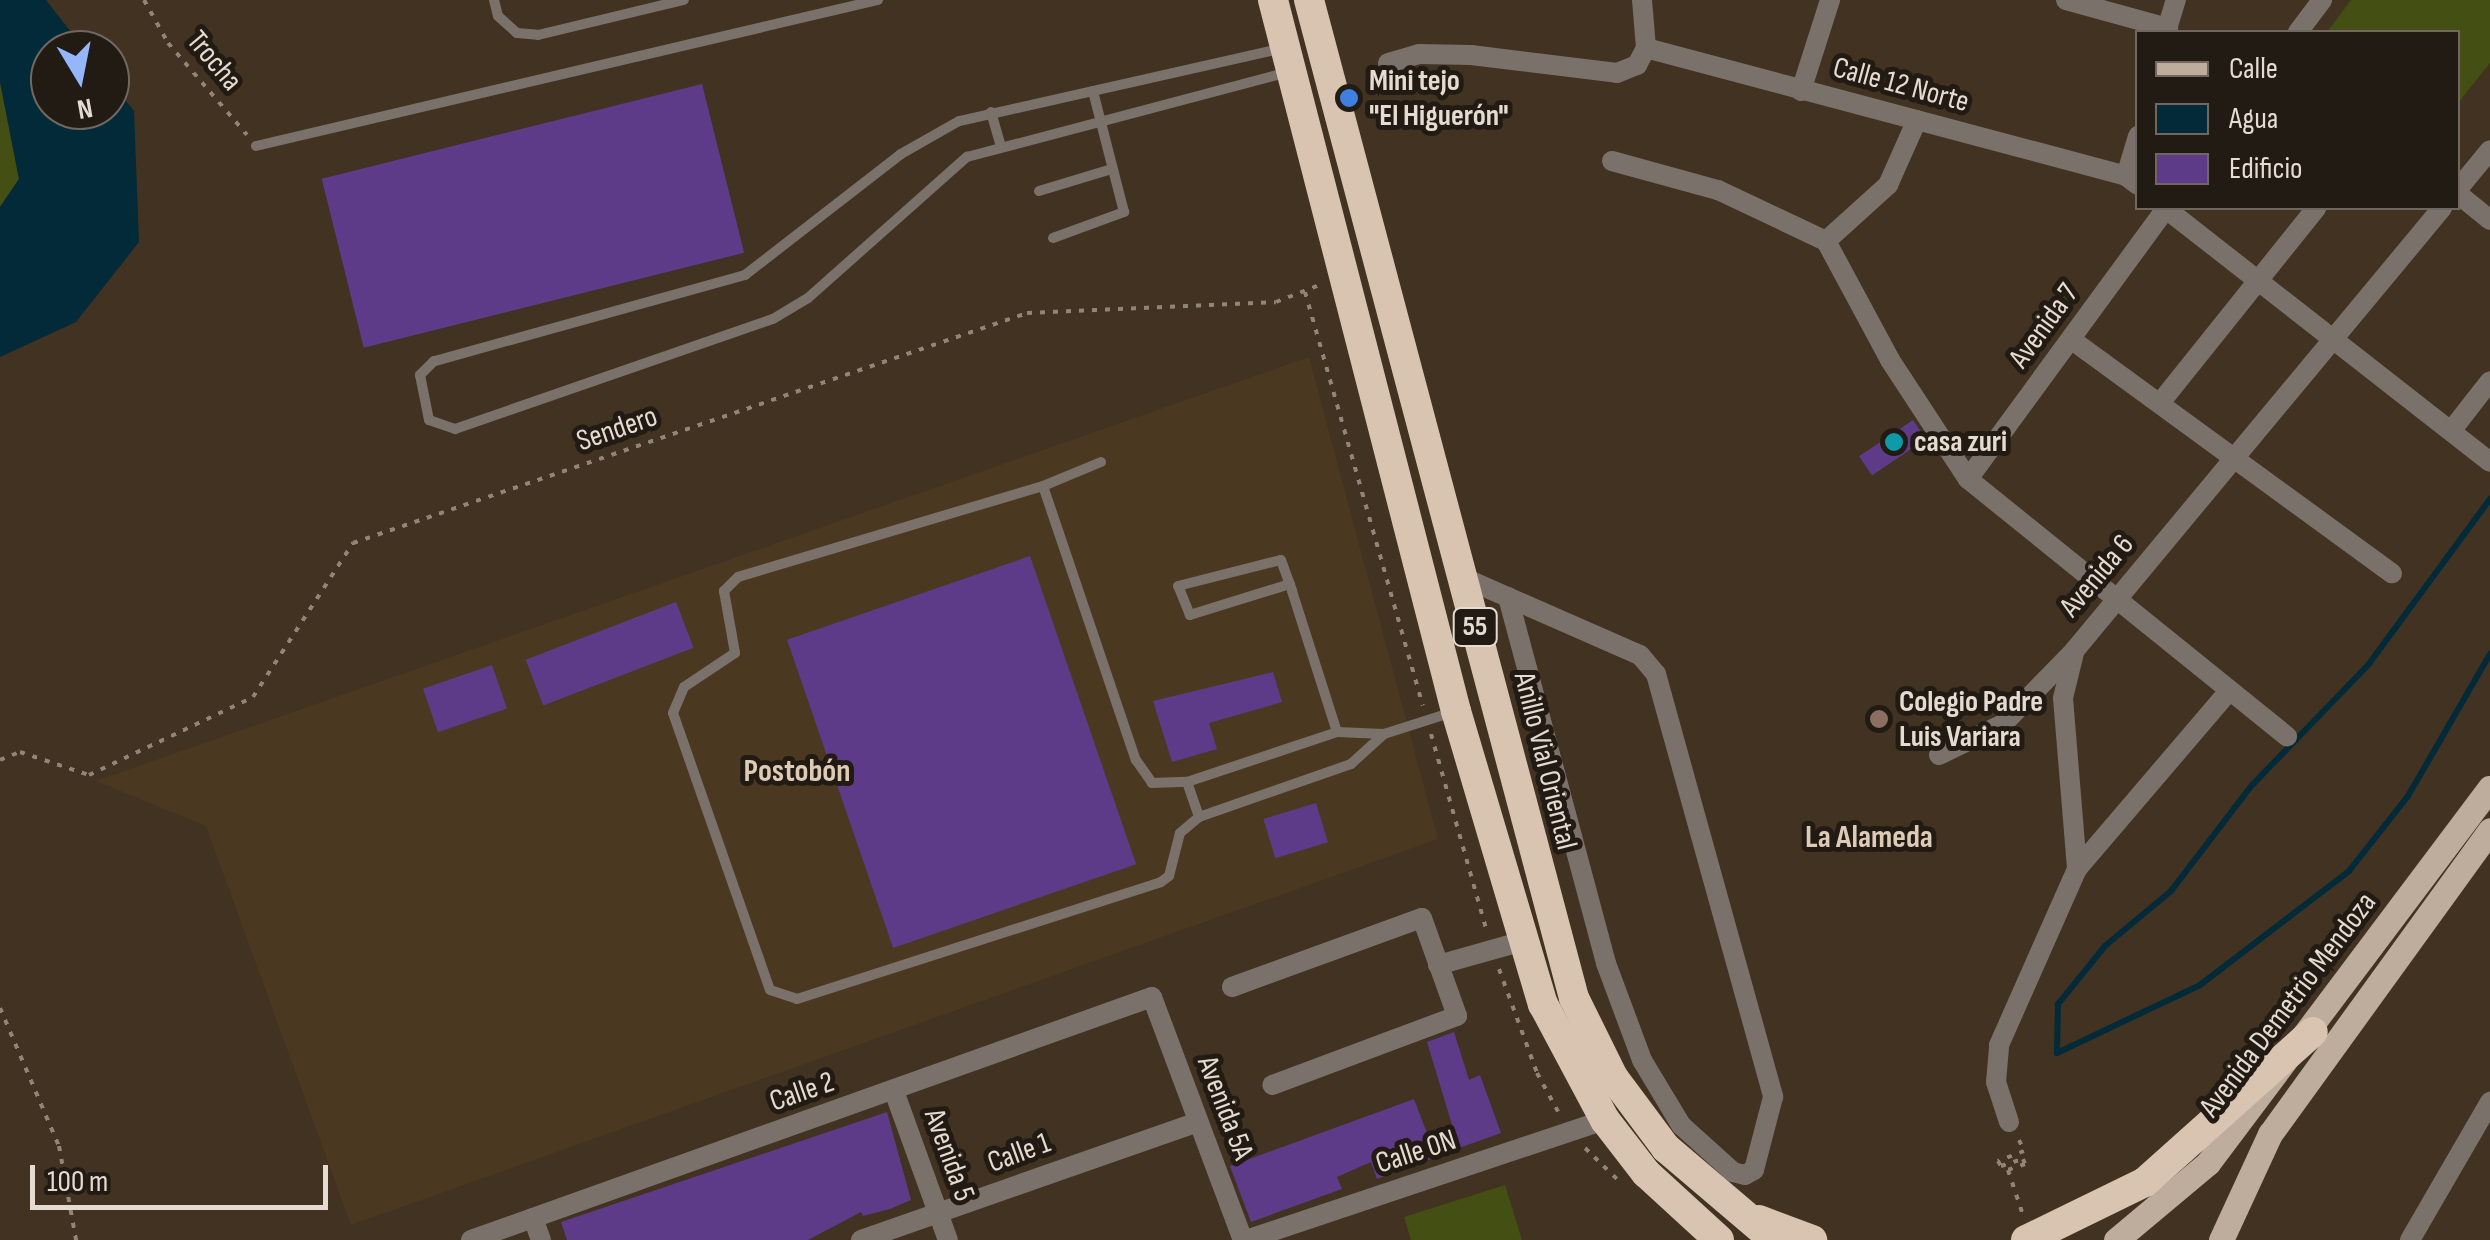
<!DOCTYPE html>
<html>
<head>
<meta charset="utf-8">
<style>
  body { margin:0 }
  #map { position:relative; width:2490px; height:1240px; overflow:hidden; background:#413221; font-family:"Sofia Sans Condensed",sans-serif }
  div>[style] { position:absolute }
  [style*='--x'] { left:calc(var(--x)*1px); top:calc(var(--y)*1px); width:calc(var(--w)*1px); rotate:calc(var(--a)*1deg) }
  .built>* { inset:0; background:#4b3821 }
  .green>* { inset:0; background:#434f13 }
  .water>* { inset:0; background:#022a39 }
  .stream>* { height:6px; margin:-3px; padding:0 3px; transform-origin:3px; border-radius:3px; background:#022a39 }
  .building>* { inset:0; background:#5e3b88; transform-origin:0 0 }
  .path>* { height:4px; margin-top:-2px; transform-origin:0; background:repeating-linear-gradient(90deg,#918577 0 5px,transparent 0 13px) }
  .lane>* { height:10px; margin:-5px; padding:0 5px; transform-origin:5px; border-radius:5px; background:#7a716a }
  .street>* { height:20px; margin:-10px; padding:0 10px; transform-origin:10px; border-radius:10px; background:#7a716a }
  .primary>* { height:25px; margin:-12.5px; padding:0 12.5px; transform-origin:12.5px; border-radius:12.5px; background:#beac9d }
  .highway>* { height:30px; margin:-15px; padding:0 15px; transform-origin:15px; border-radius:15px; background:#d9c3b1 }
  .dots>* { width:28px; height:28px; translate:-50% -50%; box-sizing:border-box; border:5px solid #221b14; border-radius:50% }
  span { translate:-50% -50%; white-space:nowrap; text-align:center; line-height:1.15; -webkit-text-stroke:10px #221b14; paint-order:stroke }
  .shield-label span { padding:2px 8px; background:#221b14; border:2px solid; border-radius:8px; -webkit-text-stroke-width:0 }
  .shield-label { font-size:28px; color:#e5dbd1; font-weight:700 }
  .street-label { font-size:30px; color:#e5dbd1 }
  .poi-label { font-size:30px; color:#e5dbd1; font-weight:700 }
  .left { translate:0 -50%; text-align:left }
  .neighbourhood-label { font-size:32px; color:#decbb6; font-weight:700 }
  .legend { position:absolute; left:2135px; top:30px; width:325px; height:180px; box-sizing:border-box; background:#221b14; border:2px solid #706860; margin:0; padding:12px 18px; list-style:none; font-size:30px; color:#e5dbd1 }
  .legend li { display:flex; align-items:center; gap:20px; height:50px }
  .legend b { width:50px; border:2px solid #706860 }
  .north { position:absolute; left:30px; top:30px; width:100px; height:100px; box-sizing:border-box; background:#221b14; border:2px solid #706860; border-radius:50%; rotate:170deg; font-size:28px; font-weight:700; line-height:40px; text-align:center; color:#e5dbd1 }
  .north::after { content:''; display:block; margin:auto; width:35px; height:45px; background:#95b6fd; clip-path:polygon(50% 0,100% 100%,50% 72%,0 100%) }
  .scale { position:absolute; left:30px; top:1165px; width:298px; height:45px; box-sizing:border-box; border:5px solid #e5dbd1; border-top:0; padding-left:12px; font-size:30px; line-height:35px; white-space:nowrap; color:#e5dbd1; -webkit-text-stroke:8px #221b14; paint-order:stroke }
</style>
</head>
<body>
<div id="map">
  <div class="built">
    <i style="clip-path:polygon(1309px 357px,1438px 839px,351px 1225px,206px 826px,96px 781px)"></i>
  </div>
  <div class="green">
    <i style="clip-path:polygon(2351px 0,2490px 0,2490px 63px,2458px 103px,2458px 32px,2327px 32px)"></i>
    <i style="clip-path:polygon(0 82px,19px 179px,0 207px)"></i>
    <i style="clip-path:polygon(1505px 1185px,1522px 1240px,1411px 1240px,1404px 1217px)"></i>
  </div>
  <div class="water">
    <i style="clip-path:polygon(0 0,46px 0,85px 50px,50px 50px,50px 110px,110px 110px,110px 81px,134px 111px,139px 242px,76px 322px,0 357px,0 207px,19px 179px,0 82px)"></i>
  </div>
  <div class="stream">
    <i style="--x:2490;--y:499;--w:205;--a:126.3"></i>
    <i style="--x:2369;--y:664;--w:168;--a:134"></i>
    <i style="--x:2252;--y:785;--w:133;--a:127.4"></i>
    <i style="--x:2171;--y:891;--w:86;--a:140.2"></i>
    <i style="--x:2105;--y:946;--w:75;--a:129"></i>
    <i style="--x:2058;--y:1004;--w:49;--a:91.2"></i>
    <i style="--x:2057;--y:1053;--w:158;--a:-25.4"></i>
    <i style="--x:2200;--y:985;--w:188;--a:-37.4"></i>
    <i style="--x:2349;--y:871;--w:95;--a:-51.8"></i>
    <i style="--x:2408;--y:796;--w:164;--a:-60"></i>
  </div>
  <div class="building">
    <i style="left:702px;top:84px;width:174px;height:392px;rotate:76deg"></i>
    <i style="left:1913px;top:420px;width:23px;height:65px;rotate:56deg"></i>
    <i style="left:1030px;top:556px;width:326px;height:257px;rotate:71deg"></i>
    <i style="left:676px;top:602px;width:49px;height:161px;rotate:69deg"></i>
    <i style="left:492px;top:665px;width:46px;height:73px;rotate:71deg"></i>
    <i style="clip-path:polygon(1273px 672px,1282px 702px,1209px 723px,1217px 749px,1172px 762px,1153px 701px)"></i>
    <i style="left:1316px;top:803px;width:41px;height:55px;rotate:73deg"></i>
    <i style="clip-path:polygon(1454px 1032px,1469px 1080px,1480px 1075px,1501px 1133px,1459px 1148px,1427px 1042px)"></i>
    <i style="clip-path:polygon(1414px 1099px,1436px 1157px,1377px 1179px,1371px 1162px,1337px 1177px,1342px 1189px,1251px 1222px,1230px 1166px)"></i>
    <i style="clip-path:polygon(887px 1112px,911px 1200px,890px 1209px,863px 1216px,861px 1212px,808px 1240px,567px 1240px,561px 1222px)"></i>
  </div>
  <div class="path">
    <i style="--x:144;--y:0;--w:49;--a:60.8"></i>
    <i style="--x:168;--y:43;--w:121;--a:49.3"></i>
    <i style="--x:1305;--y:292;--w:430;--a:74.1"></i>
    <i style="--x:1431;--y:734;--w:206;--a:74.2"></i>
    <i style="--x:0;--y:760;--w:22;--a:-22"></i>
    <i style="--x:20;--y:752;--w:73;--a:18.4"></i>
    <i style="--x:89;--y:775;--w:182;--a:-25.4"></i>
    <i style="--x:253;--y:697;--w:184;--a:-57"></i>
    <i style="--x:353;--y:543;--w:712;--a:-18.84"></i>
    <i style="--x:1027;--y:313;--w:249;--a:-2.5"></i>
    <i style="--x:1276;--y:302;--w:49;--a:-21.4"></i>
    <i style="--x:1499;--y:969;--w:111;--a:69.9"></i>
    <i style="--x:1537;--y:1073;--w:50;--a:61.4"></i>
    <i style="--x:0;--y:1008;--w:150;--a:66.9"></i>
    <i style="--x:59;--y:1146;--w:96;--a:79.7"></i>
    <i style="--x:2019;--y:1140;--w:12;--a:66"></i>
    <i style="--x:2024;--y:1151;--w:28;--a:159"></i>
    <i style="--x:1998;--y:1161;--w:6;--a:59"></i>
    <i style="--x:2001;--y:1166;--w:23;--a:-18"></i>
    <i style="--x:2023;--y:1159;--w:5;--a:68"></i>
    <i style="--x:2025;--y:1164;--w:18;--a:161"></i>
    <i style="--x:2008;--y:1170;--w:47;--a:71.6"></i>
    <i style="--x:1585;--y:1148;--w:45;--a:44.1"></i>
  </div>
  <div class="lane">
    <i style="--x:494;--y:0;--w:16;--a:76"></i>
    <i style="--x:498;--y:16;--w:25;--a:42"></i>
    <i style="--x:517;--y:33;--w:21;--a:5"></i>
    <i style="--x:538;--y:35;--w:150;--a:-13.5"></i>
    <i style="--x:1284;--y:48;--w:333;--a:167.3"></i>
    <i style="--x:959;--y:121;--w:67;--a:150.4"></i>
    <i style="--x:901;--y:154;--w:197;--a:142.2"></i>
    <i style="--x:745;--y:275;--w:323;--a:164.5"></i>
    <i style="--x:434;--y:361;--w:20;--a:135"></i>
    <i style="--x:420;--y:375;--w:46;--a:78.7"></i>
    <i style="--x:429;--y:420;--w:28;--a:19"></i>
    <i style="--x:455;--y:429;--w:336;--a:-19.1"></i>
    <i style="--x:773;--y:319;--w:41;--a:-31"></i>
    <i style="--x:808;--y:298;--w:213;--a:-41.6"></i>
    <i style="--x:967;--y:157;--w:332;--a:-14.8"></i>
    <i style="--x:991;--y:112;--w:33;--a:74"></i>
    <i style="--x:256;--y:146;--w:639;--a:-13.21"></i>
    <i style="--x:1039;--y:191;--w:76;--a:-16.8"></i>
    <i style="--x:1053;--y:238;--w:76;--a:-20.1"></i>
    <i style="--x:1124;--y:212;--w:125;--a:-104.4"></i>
    <i style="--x:1101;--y:462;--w:63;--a:157.5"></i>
    <i style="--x:1043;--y:486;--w:318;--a:163.4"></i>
    <i style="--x:738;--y:577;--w:20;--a:135"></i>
    <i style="--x:724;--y:591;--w:63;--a:79.9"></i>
    <i style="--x:735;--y:653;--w:61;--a:146.3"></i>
    <i style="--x:684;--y:687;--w:28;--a:113"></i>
    <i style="--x:673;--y:713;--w:293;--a:70.7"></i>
    <i style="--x:770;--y:990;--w:28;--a:18"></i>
    <i style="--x:797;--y:999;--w:382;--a:-17.8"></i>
    <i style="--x:1161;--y:882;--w:10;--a:-37"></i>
    <i style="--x:1169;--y:876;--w:44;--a:-75.7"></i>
    <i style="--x:1180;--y:833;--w:25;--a:-40"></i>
    <i style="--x:1199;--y:817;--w:161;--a:-19.2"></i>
    <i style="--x:1351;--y:764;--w:45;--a:-42.3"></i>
    <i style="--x:1043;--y:486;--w:289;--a:71.3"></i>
    <i style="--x:1136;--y:760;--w:28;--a:55"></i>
    <i style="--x:1152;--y:783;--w:35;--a:-2"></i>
    <i style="--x:1187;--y:782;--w:158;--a:-18.4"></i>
    <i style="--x:1337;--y:732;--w:47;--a:2.4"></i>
    <i style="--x:1384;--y:734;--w:69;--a:-17.7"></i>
    <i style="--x:1290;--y:584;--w:105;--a:162.8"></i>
    <i style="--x:1190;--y:615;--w:31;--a:-112"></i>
    <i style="--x:1178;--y:586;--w:106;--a:-14.2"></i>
    <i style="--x:1281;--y:560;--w:33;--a:70"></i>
    <i style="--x:1292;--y:591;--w:148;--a:72.3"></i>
    <i style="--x:1187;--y:782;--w:37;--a:71"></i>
  </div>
  <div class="street">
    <i style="--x:1642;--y:0;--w:48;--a:85.2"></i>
    <i style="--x:2066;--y:0;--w:106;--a:15.4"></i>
    <i style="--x:2166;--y:32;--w:34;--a:-73"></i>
    <i style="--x:2298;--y:32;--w:40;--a:-53"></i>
    <i style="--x:1646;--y:48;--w:497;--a:14.9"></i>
    <i style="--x:2126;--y:176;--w:15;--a:37"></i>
    <i style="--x:1388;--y:63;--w:32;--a:-16"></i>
    <i style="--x:1419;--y:54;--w:52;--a:1.1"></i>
    <i style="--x:1471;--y:55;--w:147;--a:7"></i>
    <i style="--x:1617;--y:73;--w:22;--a:-22"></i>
    <i style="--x:1637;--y:65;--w:19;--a:-62"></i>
    <i style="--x:1801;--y:91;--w:96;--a:-72.3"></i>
    <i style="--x:1612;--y:161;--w:110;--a:15.3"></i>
    <i style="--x:1718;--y:190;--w:119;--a:25.3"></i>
    <i style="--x:1826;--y:241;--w:135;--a:61.7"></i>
    <i style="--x:1890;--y:360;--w:142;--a:56.8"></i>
    <i style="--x:1968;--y:479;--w:410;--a:38.9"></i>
    <i style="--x:2126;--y:176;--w:42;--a:-73.3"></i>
    <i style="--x:2458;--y:189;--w:50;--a:-50.6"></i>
    <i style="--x:2458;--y:194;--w:41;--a:39.1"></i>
    <i style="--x:2165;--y:208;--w:412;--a:38"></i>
    <i style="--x:1826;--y:241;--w:84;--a:-42.1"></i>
    <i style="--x:1888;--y:185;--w:71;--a:-66"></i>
    <i style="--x:2072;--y:340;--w:396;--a:36.1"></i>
    <i style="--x:2160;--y:403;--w:250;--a:-51.3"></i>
    <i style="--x:2451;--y:431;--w:63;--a:-52"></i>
    <i style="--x:1968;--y:479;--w:336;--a:-53.8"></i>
    <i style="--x:1462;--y:577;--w:194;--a:23.7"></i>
    <i style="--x:1640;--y:655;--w:25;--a:50"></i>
    <i style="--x:1656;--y:674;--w:439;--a:74.5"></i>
    <i style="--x:1773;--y:1097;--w:75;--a:104.6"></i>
    <i style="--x:1754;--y:1170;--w:10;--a:151"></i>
    <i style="--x:1745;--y:1175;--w:12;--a:-166"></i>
    <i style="--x:1733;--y:1172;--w:70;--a:-137.9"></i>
    <i style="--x:1681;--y:1125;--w:76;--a:-121"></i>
    <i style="--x:1642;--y:1060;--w:103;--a:-110.4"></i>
    <i style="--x:1606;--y:963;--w:379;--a:-105"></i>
    <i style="--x:2074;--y:653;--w:46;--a:103.7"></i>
    <i style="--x:2063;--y:698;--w:172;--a:85.3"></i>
    <i style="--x:1939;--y:755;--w:71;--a:-25.8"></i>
    <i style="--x:2003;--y:724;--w:102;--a:-45.8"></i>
    <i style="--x:2074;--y:651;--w:576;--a:-50.28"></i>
    <i style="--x:1438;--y:965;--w:88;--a:-15.8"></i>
    <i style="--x:1232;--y:987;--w:202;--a:-20"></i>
    <i style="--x:1422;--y:918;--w:104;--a:70.3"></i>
    <i style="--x:1457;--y:1016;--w:197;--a:159.5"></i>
    <i style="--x:894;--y:1091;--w:158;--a:70.1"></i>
    <i style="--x:2009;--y:1122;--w:42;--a:-108"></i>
    <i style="--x:1996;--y:1082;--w:37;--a:-85"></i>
    <i style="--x:1999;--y:1045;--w:193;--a:-66.1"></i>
    <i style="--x:2077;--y:869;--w:235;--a:-49.5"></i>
    <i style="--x:533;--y:1218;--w:23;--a:70"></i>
    <i style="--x:471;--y:1240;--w:723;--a:-19.64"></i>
    <i style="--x:1152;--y:997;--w:259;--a:69.5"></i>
    <i style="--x:861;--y:1240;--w:357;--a:-19.3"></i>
    <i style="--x:1246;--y:1240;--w:379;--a:-18.5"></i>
    <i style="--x:2410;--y:1240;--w:160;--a:-59.9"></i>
  </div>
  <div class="primary">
    <i style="--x:2116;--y:1240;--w:120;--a:-39.9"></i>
    <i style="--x:2208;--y:1163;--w:469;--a:-53.1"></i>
    <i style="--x:2221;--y:1240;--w:117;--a:-65.2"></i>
    <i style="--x:2270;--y:1134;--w:375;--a:-54.1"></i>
  </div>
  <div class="highway">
    <i style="--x:1273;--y:0;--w:734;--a:75.57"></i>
    <i style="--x:1456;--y:711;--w:306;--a:73.5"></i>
    <i style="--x:1543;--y:1004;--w:132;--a:61.9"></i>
    <i style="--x:1605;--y:1120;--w:67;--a:52.3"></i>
    <i style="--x:1646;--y:1173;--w:99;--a:42.5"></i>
    <i style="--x:1309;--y:0;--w:1033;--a:75.13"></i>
    <i style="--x:1574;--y:998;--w:88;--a:63.7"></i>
    <i style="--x:1613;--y:1077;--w:89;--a:53.3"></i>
    <i style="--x:1666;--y:1148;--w:142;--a:40.4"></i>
    <i style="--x:1759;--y:1220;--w:57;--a:20.7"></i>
    <i style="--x:2026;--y:1240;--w:132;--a:-26"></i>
    <i style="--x:2145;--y:1182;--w:225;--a:-41.8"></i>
  </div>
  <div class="dots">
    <i style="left:1349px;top:98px;background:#3f7fe0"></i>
    <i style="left:1894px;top:442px;background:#0f9aa8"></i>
    <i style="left:1879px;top:719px;background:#8d6e63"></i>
  </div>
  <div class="shield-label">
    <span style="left:1475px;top:627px">55</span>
  </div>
  <div class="street-label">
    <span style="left:214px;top:61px;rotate:50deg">Trocha</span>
    <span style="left:1901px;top:85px;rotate:15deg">Calle 12 Norte</span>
    <span style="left:2044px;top:326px;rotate:-54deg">Avenida 7</span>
    <span style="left:617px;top:429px;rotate:-19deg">Sendero</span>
    <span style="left:2097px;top:576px;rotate:-50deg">Avenida 6</span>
    <span style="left:1545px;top:761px;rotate:76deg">Anillo Vial Oriental</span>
    <span style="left:2288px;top:1005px;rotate:-53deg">Avenida Demetrio Mendoza</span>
    <span style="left:802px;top:1092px;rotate:-19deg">Calle 2</span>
    <span style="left:1225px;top:1108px;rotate:69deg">Avenida 5A</span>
    <span style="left:1416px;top:1152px;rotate:-18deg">Calle 0N</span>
    <span style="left:1019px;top:1153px;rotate:-20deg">Calle 1</span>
    <span style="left:949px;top:1155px;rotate:70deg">Avenida 5</span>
  </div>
  <div class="poi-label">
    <span class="left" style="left:1369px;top:98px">Mini tejo<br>"El Higuerón"</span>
    <span class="left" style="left:1914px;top:442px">casa zuri</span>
    <span class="left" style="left:1899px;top:719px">Colegio Padre<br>Luis Variara</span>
  </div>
  <div class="neighbourhood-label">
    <span style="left:797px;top:772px">Postobón</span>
    <span style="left:1869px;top:838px">La Alameda</span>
  </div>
  <ul class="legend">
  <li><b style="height:12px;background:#beac9d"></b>Calle</li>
  <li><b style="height:28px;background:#022a39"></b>Agua</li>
  <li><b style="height:28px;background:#5e3b88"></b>Edificio</li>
  </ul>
  <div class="north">N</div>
  <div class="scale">100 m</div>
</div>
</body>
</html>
